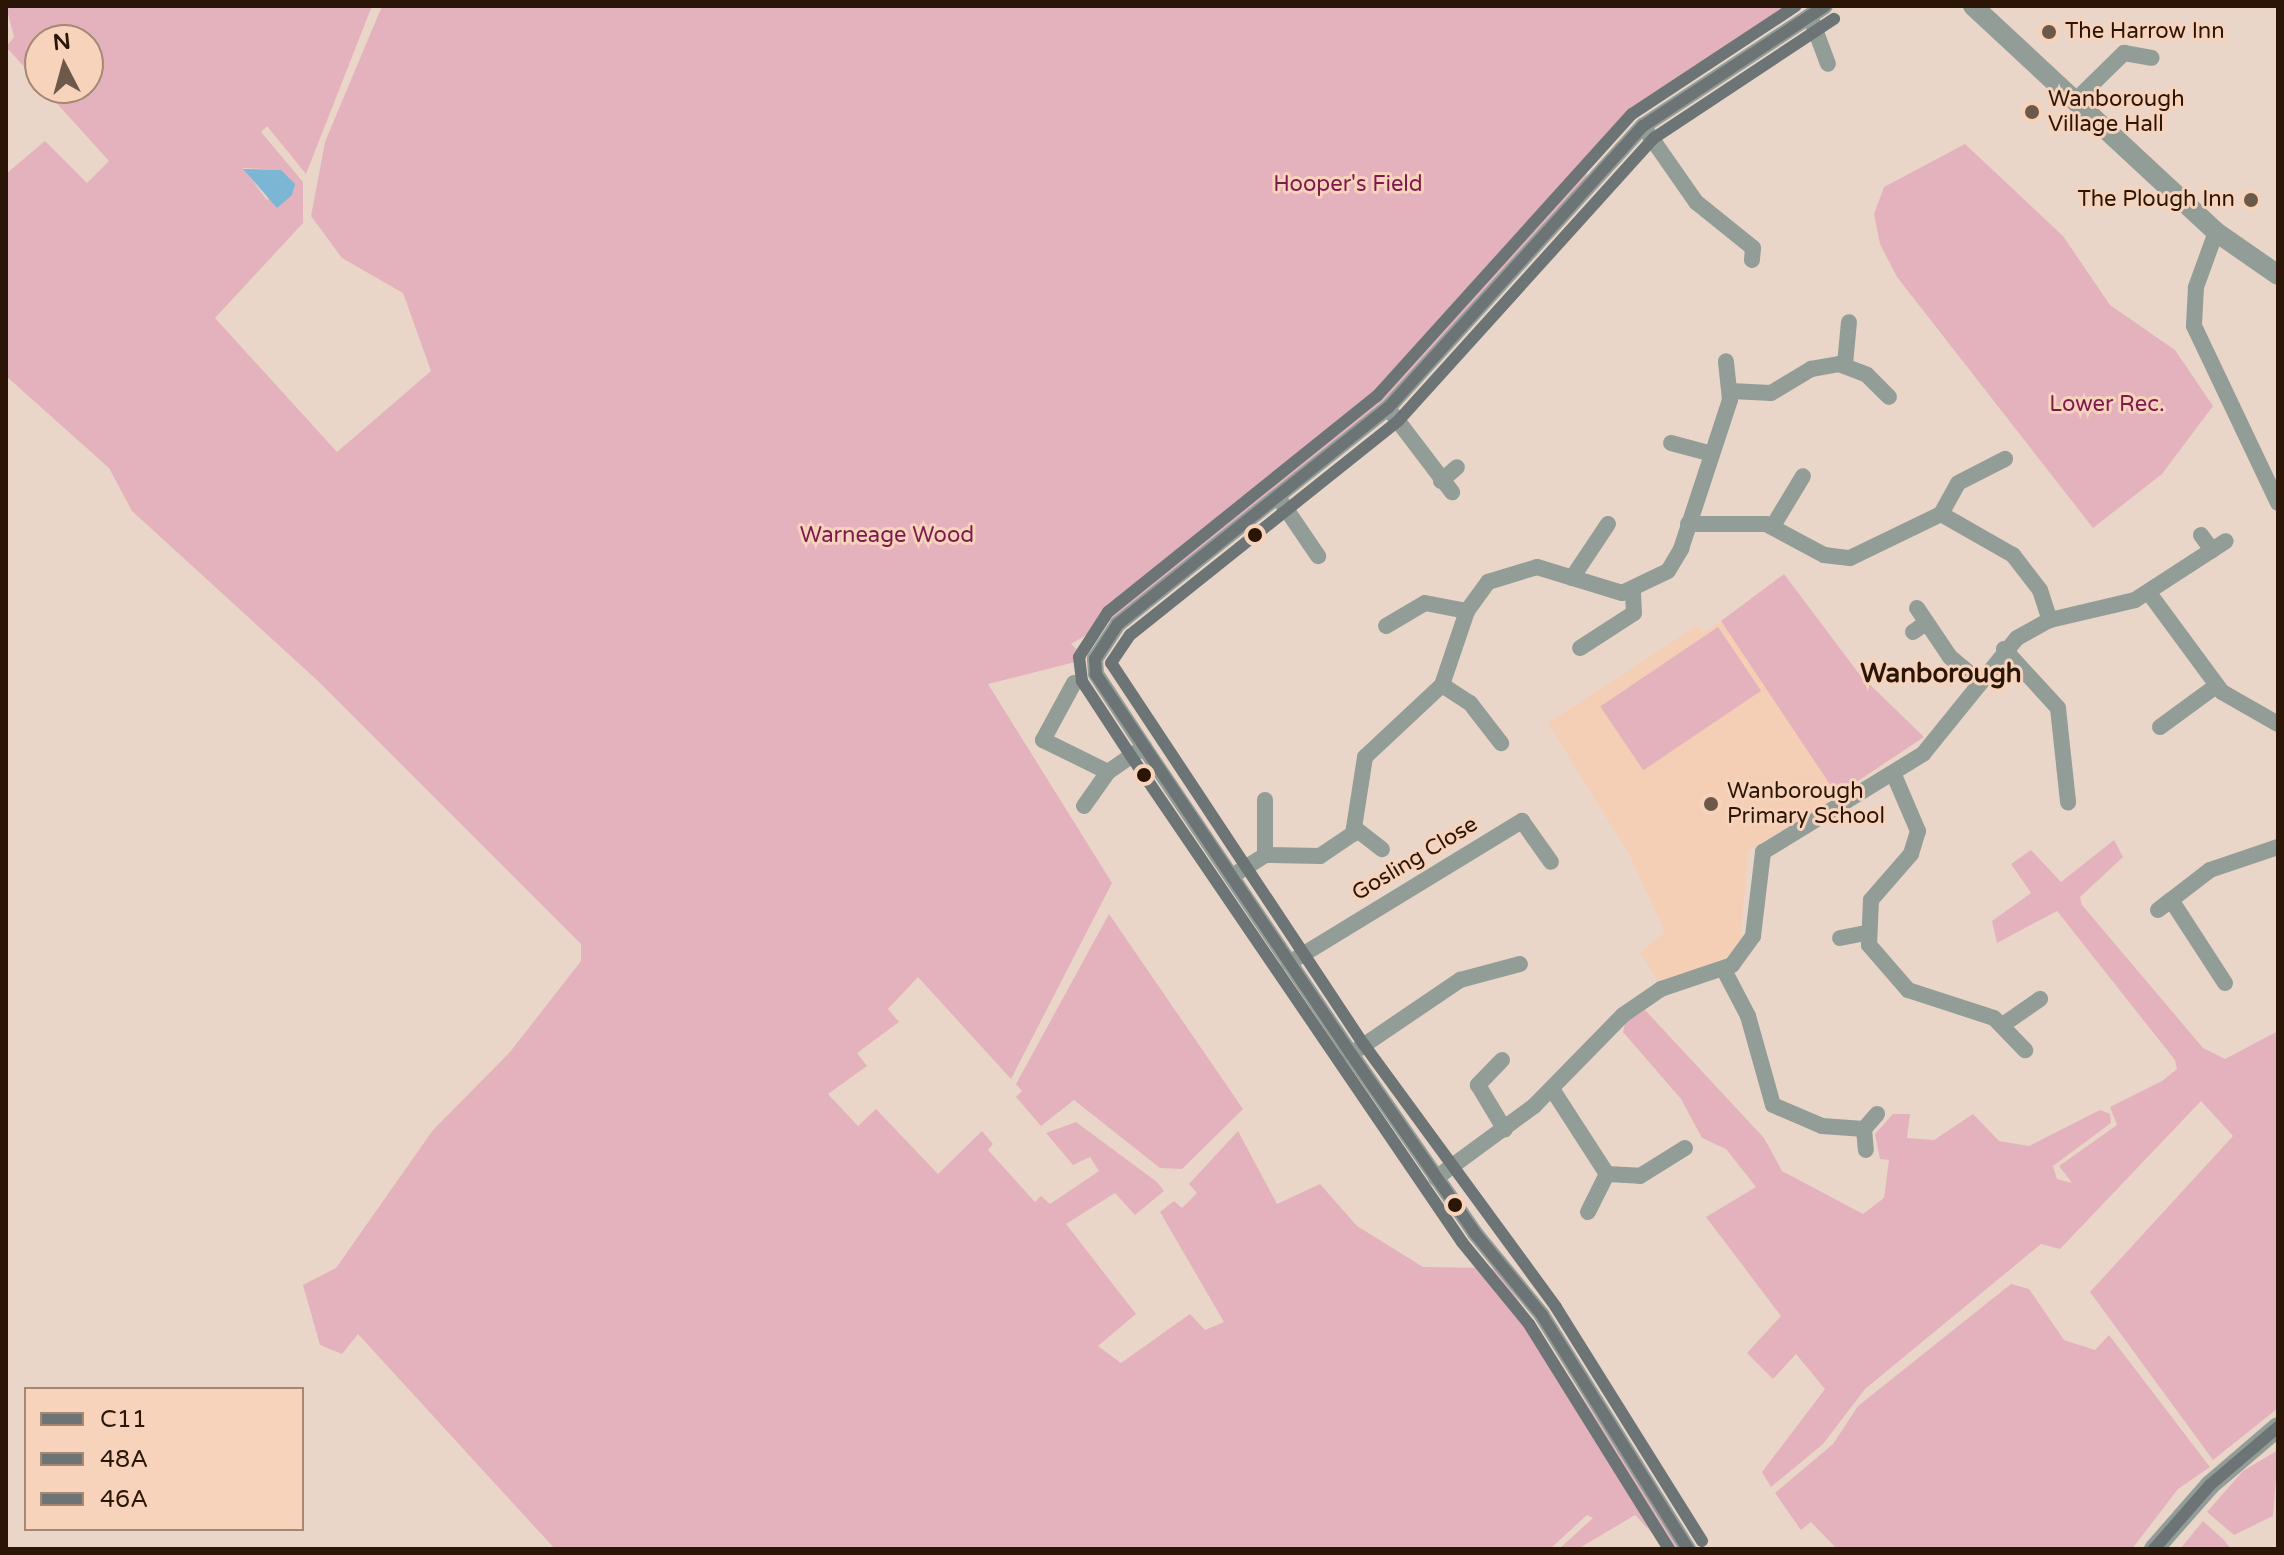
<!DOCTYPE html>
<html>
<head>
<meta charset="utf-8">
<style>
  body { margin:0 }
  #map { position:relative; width:2284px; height:1555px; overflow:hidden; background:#ead6c9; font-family:"Varela Round",sans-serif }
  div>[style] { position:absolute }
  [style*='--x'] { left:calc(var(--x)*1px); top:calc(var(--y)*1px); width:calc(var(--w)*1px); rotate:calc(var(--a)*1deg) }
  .built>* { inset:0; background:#f4ceb5 }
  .green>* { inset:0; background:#e4b2bc; transform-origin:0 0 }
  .water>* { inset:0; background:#7bb6d5 }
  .minor>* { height:16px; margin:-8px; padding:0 8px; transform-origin:8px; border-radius:8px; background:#939d98 }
  .tertiary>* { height:20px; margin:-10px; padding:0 10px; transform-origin:10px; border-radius:10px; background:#939d98 }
  .bus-1>* { height:12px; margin:-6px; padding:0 6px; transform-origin:6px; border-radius:6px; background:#6c7476 }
  .bus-2>* { height:12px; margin:-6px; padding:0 6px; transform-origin:6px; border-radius:6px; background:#6c7476 }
  .bus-3>* { height:12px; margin:-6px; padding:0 6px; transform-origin:6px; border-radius:6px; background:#6c7476 }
  .dots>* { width:22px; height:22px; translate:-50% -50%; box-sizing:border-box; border:4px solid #f7d3bc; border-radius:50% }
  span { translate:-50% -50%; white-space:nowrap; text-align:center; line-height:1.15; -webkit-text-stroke:6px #f7d3bc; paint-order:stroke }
  .poi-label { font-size:22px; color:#2a1506 }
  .left { translate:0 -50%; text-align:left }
  .right { translate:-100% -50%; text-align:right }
  .park-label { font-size:22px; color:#7e194d }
  .street-label { font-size:22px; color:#2a1506 }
  .quarter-label { font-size:26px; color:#2a1506; font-weight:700 }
  .frame { position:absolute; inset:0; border:8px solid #2a1506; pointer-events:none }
  .legend { position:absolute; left:24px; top:1387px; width:280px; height:144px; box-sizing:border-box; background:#f7d3bc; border:2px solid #a58773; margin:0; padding:10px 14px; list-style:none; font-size:24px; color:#2a1506 }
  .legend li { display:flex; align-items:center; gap:16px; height:40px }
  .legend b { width:40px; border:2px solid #a58773 }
  .north { position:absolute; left:24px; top:24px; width:80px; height:80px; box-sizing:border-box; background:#f7d3bc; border:2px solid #a58773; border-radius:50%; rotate:354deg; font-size:22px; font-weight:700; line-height:32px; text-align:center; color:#2a1506 }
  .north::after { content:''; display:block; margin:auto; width:28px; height:36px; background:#6d594a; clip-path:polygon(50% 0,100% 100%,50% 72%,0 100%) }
</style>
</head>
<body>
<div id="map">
  <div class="built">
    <i style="clip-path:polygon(1721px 621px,1838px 797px,1748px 851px,1741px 937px,1729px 956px,1662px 986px,1640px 953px,1665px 932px,1629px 854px,1548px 723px,1697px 626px,1703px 633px)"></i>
  </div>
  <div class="green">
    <i style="clip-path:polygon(evenodd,6px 6px,372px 6px,306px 174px,267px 126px,261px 132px,303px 182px,303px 223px,215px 318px,337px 452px,431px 371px,403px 293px,342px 258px,311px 216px,325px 142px,382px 6px,1787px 6px,1643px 110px,1588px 162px,1585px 188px,1388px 408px,1136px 606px,1071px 644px,1087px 659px,988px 684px,1112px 883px,1011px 1079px,918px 977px,888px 1009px,899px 1022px,857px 1053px,867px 1066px,828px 1094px,858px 1126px,876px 1109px,938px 1174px,982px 1131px,993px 1144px,988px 1150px,1035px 1202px,1041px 1196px,1050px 1204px,1099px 1171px,1090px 1157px,1073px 1165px,1046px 1133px,1076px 1122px,1157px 1182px,1164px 1191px,1135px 1215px,1115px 1193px,1066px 1224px,1136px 1314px,1098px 1346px,1121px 1363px,1190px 1314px,1205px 1330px,1224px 1322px,1160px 1212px,1174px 1201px,1182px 1208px,1197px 1193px,1189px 1184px,1238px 1131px,1277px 1204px,1320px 1184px,1357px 1226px,1423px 1267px,1497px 1268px,1683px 1549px,1667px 1549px,1635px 1515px,1578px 1549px,1559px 1549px,1593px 1518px,1587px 1515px,1550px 1549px,555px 1549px,358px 1334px,342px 1354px,320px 1345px,303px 1285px,336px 1268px,433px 1130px,510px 1052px,581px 961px,581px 944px,318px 681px,132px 511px,109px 468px,6px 376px,6px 174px,45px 141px,87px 183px,109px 161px,43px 88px,88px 88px,88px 40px,40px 40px,40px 84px,6px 47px,14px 37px,6px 6px,243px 168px,281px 170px,289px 179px,267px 200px,243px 168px)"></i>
    <i style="clip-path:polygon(1965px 144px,2063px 236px,2110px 305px,2175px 350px,2213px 406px,2162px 474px,2093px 528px,1897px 277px,1880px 244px,1874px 214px,1884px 187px)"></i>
    <i style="clip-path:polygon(1784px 574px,1860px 675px,1924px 737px,1837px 795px,1721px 621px)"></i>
    <i style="left:1718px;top:627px;width:77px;height:142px;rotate:56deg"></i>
    <i style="clip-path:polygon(2114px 840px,2123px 857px,2080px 897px,2082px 905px,2203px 1048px,2225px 1059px,2278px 1031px,2278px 1408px,2213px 1460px,2090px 1292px,2233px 1136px,2201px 1101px,2060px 1249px,2041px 1244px,1865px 1389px,1823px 1444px,1771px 1487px,1762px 1472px,1825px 1389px,1796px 1354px,1773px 1379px,1747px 1353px,1781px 1316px,1706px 1217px,1756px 1187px,1726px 1149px,1702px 1138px,1681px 1099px,1623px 1032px,1625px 1022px,1645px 1010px,1764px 1138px,1782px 1171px,1863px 1214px,1884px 1198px,1889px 1160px,1880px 1159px,1875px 1134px,1893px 1114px,1910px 1114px,1907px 1138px,1934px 1140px,1973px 1114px,1999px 1141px,2029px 1146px,2100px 1110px,2110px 1114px,2111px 1123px,2053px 1166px,2057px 1179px,2072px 1183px,2059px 1166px,2117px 1125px,2110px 1107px,2162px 1081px,2177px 1069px,2175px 1060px,2057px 911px,1997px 943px,1992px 921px,2031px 893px,2011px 864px,2031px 850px,2061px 882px)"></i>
    <i style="clip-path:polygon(1109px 914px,1243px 1109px,1182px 1169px,1160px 1168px,1074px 1100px,1041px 1126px,1016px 1097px,1022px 1091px,1016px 1084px)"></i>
    <i style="clip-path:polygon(2011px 1284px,2029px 1289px,2064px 1340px,2095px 1350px,2109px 1335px,2210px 1467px,2178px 1489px,2132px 1549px,1837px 1549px,1811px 1522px,1801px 1530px,1775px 1493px,1833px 1444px,1858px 1406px)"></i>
    <i style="clip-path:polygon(2278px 1450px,2273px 1516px,2234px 1535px,2207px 1512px,2243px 1471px)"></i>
    <i style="clip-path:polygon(2203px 1521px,2224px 1540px,2231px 1549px,2180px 1549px)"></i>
  </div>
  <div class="water">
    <i style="clip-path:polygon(243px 169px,281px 170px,295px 184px,292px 195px,277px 208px)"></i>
  </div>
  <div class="minor">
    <i style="--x:1810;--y:16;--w:51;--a:69.4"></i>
    <i style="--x:2077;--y:99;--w:66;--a:-44.4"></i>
    <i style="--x:2124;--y:53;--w:28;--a:10"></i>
    <i style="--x:1643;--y:126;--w:93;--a:55.1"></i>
    <i style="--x:1696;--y:202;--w:73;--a:38.9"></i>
    <i style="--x:1753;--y:248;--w:12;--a:95"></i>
    <i style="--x:2216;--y:232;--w:59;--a:110"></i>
    <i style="--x:2196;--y:287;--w:39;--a:93"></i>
    <i style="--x:2194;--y:326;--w:196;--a:64.6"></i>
    <i style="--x:1845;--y:364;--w:42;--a:-84.6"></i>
    <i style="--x:1731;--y:391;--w:40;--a:2.9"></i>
    <i style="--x:1771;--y:393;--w:47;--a:-31"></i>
    <i style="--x:1811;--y:369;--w:28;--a:-10"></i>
    <i style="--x:1839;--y:364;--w:30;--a:21"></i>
    <i style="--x:1867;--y:375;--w:31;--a:45"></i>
    <i style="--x:1388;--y:408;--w:106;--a:52.7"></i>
    <i style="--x:1671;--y:443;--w:38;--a:15"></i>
    <i style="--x:1441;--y:481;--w:21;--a:-41"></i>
    <i style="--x:1280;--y:500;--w:68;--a:55.8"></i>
    <i style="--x:1941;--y:514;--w:83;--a:29.7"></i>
    <i style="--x:2013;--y:555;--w:44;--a:52.4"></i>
    <i style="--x:2040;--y:590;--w:32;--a:72"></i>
    <i style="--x:1688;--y:524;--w:78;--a:0"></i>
    <i style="--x:1766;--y:524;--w:66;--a:28.1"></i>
    <i style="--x:1824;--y:555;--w:26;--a:7"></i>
    <i style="--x:1850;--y:558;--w:101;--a:-25.8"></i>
    <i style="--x:1941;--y:514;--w:35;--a:-61"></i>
    <i style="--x:1958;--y:483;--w:53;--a:-27.1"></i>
    <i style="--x:1773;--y:526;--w:58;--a:-59"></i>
    <i style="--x:2201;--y:535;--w:19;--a:54"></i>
    <i style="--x:1572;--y:578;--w:65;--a:-56.3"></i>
    <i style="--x:2149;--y:593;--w:123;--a:53.6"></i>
    <i style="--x:2222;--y:692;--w:64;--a:29.7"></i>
    <i style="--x:1917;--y:608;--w:59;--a:56"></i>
    <i style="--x:1950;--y:657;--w:38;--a:40"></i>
    <i style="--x:1386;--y:626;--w:45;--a:-30.5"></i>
    <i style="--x:1425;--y:603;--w:43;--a:10.8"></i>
    <i style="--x:1913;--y:632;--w:16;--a:-35"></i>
    <i style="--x:1580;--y:648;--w:64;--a:-32.9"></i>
    <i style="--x:1634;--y:613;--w:21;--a:-93"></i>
    <i style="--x:2004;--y:649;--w:80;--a:47.5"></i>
    <i style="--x:2058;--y:708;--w:95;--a:83.9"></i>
    <i style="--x:1074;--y:683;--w:65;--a:118.5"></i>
    <i style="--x:1043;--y:740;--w:72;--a:26.2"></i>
    <i style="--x:1108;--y:772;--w:44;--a:-34.8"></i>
    <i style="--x:1442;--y:685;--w:33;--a:33"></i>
    <i style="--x:1470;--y:703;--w:51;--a:52.2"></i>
    <i style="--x:2160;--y:727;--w:69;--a:-36.2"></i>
    <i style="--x:1894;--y:775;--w:61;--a:66.8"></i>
    <i style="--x:1918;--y:831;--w:24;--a:107"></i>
    <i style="--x:1911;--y:854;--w:61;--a:131"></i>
    <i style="--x:1871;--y:900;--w:45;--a:92.5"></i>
    <i style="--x:1869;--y:945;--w:60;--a:49.1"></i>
    <i style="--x:1908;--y:990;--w:90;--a:18"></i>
    <i style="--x:1994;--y:1018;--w:45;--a:45.9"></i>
    <i style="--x:1265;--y:800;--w:55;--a:90"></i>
    <i style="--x:1084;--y:806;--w:42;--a:-54.8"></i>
    <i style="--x:1356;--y:829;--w:33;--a:38"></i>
    <i style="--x:1232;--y:876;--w:39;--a:-32"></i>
    <i style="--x:1265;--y:855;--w:55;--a:1"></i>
    <i style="--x:1320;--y:856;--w:40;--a:-34"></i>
    <i style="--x:1353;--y:834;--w:78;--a:-81.1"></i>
    <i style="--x:1365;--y:757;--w:105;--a:-43.1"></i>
    <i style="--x:1442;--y:685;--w:78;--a:-71.3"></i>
    <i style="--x:1467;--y:611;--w:36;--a:-54"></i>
    <i style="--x:1488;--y:582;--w:51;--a:-17"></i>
    <i style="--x:1537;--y:567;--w:89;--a:17"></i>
    <i style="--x:1622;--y:593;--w:51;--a:-25.6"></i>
    <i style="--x:1668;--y:571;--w:26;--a:-59"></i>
    <i style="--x:1681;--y:549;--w:157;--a:-71.8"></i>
    <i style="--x:1730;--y:400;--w:39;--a:-96"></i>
    <i style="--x:2158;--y:910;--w:16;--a:-38"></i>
    <i style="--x:1840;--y:938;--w:25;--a:-11"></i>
    <i style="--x:1289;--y:963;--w:273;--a:-31.4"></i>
    <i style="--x:1522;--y:821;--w:50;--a:54.7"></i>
    <i style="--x:1724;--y:970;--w:52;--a:62.4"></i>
    <i style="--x:1748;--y:1016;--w:92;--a:74.3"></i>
    <i style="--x:1773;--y:1105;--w:53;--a:23.2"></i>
    <i style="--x:1822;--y:1126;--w:42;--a:4.1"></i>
    <i style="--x:1864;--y:1129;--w:20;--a:-49"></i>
    <i style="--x:2225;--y:983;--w:99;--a:-123"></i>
    <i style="--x:2171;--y:900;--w:49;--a:-37.6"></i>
    <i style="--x:2210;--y:870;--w:72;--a:-18.7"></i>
    <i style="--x:2004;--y:1024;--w:44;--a:-34.8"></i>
    <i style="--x:1351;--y:1054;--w:132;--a:-34.2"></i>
    <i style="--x:1460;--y:980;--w:62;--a:-14.9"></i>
    <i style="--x:1502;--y:1060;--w:35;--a:134"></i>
    <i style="--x:1478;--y:1085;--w:52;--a:59"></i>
    <i style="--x:1552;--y:1089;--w:101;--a:57.1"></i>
    <i style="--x:1607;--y:1174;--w:33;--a:3"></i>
    <i style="--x:1640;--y:1176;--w:53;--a:-31.9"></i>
    <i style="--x:1864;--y:1129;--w:21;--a:85"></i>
    <i style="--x:1436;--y:1178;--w:122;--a:-36.3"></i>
    <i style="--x:1534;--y:1106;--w:127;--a:-45.6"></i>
    <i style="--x:1623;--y:1015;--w:46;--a:-34.4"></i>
    <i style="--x:1661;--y:989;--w:75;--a:-18.7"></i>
    <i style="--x:1732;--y:965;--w:36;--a:-54"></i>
    <i style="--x:1753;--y:936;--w:85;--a:-83.2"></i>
    <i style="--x:1763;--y:852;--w:188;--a:-31.5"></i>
    <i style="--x:1923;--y:754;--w:149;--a:-51"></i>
    <i style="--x:2017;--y:638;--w:38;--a:-29"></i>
    <i style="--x:2050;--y:620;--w:87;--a:-13.2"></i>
    <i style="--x:2135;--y:600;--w:108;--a:-33"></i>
    <i style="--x:1588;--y:1212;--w:42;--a:-63.4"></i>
    <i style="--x:1688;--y:1549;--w:276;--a:-122"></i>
    <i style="--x:1542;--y:1315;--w:106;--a:-129.3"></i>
    <i style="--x:1475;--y:1233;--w:218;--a:-124.7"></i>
    <i style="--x:1351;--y:1054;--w:370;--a:-124"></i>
    <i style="--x:1144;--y:747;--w:87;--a:-123.3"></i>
    <i style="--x:1096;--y:674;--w:15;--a:-94"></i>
    <i style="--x:1095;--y:659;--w:42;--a:-56.7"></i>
    <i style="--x:1118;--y:624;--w:346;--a:-38.7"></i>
    <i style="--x:1388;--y:408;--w:380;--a:-47.9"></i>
    <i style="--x:1643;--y:126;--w:218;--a:-33.4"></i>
  </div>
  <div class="tertiary">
    <i style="--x:1973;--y:6;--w:332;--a:42.9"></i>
    <i style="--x:2216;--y:232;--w:75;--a:34.7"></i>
    <i style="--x:2154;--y:1549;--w:85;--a:-48.8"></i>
    <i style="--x:2210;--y:1485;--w:89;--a:-40.5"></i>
  </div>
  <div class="bus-1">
    <i style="--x:1688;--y:1549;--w:276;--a:-122"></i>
    <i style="--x:1542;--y:1315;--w:106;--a:-129.3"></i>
    <i style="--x:1475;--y:1233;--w:218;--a:-124.7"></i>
    <i style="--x:1351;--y:1054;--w:458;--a:-123.9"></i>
    <i style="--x:1096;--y:674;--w:15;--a:-94"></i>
    <i style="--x:1095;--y:659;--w:42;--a:-56.7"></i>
    <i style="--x:1118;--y:624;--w:346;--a:-38.7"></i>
    <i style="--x:1388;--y:408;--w:380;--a:-47.9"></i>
    <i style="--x:1643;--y:126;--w:218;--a:-33.4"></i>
    <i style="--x:2154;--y:1549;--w:85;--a:-48.8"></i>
    <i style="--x:2210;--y:1485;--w:89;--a:-40.5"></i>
  </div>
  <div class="bus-2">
    <i style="--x:1702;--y:1541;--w:276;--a:-122"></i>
    <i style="--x:1556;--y:1307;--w:325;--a:-126.2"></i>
    <i style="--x:1364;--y:1045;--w:458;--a:-123.5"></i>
    <i style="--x:1111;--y:663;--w:34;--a:-56"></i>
    <i style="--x:1130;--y:635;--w:344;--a:-38.6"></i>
    <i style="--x:1399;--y:420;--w:380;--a:-47.9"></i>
    <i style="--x:1654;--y:138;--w:216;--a:-33.5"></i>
  </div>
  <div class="bus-3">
    <i style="--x:1669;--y:1549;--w:265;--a:-121.9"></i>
    <i style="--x:1529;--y:1324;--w:106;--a:-129.3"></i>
    <i style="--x:1462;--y:1242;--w:588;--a:-124.26"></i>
    <i style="--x:1131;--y:756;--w:90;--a:-123.2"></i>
    <i style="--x:1082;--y:681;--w:24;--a:-97"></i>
    <i style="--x:1079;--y:657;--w:54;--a:-57.2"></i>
    <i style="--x:1108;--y:612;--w:345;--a:-38.8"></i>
    <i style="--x:1377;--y:396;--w:380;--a:-47.9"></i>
    <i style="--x:1632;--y:114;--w:196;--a:-33.4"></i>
  </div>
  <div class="dots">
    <i style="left:2049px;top:32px;background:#6d594a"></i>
    <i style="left:2032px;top:112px;background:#6d594a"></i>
    <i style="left:2251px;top:200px;background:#6d594a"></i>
    <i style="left:1255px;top:535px;background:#2a1506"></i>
    <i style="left:1144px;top:775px;background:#2a1506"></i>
    <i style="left:1711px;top:804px;background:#6d594a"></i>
    <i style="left:1455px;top:1205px;background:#2a1506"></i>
  </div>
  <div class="poi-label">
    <span class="left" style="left:2065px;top:32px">The Harrow Inn</span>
    <span class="left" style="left:2048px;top:112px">Wanborough<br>Village Hall</span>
    <span class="right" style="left:2235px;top:200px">The Plough Inn</span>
    <span class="left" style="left:1727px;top:804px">Wanborough<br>Primary School</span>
  </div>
  <div class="park-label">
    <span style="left:1348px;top:185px">Hooper's Field</span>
    <span style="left:2107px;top:405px">Lower Rec.</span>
    <span style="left:887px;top:536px">Warneage Wood</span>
  </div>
  <div class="street-label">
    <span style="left:1415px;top:859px;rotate:-31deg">Gosling Close</span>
  </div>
  <div class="quarter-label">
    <span style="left:1941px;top:674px">Wanborough</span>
  </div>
  <div class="frame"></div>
  <ul class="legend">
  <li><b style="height:10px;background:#6c7476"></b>C11</li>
  <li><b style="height:10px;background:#6c7476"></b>48A</li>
  <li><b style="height:10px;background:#6c7476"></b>46A</li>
  </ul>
  <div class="north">N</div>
</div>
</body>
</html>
